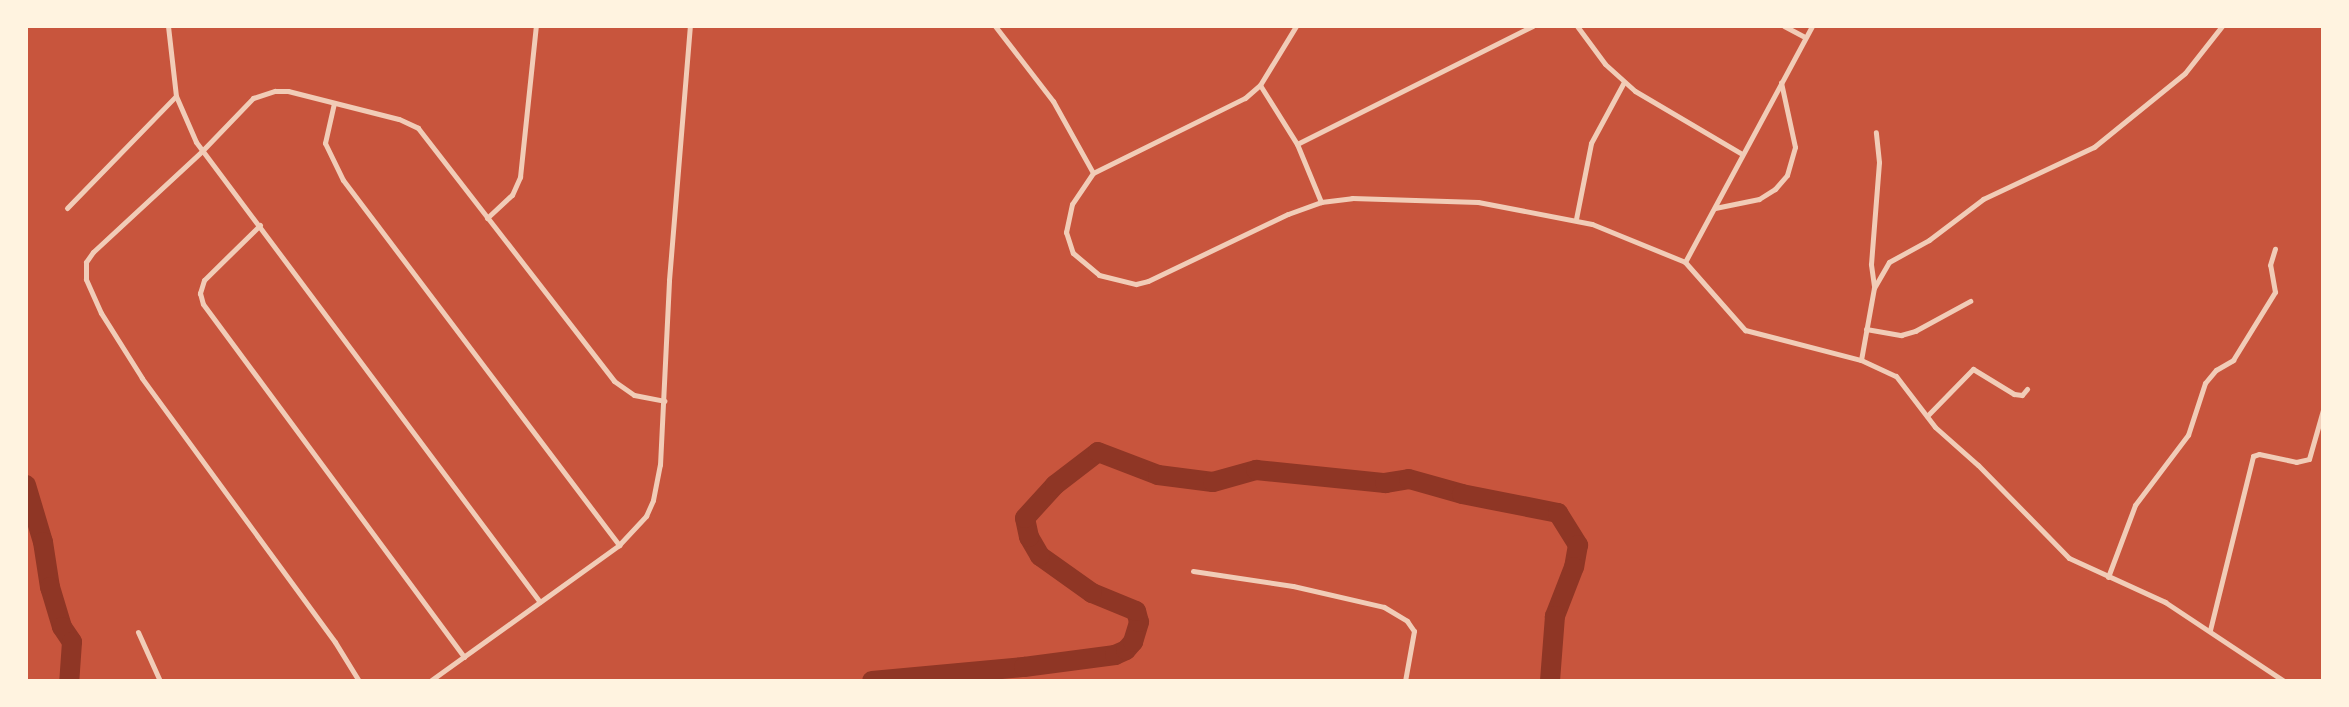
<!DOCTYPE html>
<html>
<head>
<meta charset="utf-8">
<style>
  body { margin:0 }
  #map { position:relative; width:2349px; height:707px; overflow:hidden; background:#c8553d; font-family:Montserrat,sans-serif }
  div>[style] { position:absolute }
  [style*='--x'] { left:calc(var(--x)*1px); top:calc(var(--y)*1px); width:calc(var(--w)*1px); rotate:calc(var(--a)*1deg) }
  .river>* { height:20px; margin:-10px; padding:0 10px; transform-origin:10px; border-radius:10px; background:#8f3625 }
  .minor>* { height:5px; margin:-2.5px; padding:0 2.5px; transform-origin:2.5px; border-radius:2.5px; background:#f1ccb7 }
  span { translate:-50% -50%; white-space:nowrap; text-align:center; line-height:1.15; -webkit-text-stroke:8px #fff3e0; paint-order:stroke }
  .frame { position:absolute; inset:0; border:28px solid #fff3e0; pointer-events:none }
</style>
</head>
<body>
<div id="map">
  <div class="river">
    <i style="--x:26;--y:485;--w:59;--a:73.4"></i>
    <i style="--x:43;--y:542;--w:46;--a:81.2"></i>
    <i style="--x:50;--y:587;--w:42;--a:73.3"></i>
    <i style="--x:62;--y:627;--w:18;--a:56"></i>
    <i style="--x:72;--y:642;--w:39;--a:94"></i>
    <i style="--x:872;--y:681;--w:153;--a:-5.3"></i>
    <i style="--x:1024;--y:667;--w:92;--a:-7.5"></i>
    <i style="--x:1115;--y:655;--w:12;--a:-24"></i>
    <i style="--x:1126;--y:650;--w:11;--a:-49"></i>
    <i style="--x:1133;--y:642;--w:21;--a:-73"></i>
    <i style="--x:1139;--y:622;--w:11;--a:-105"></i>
    <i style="--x:1136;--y:611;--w:48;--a:-157.8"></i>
    <i style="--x:1092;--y:593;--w:64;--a:-144.6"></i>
    <i style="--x:1040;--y:556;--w:22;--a:-120"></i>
    <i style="--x:1029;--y:537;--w:19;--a:-102"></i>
    <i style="--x:1025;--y:518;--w:45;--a:-47.7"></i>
    <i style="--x:1055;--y:485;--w:54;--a:-37.5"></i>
    <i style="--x:1098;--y:452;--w:64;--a:21"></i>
    <i style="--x:1158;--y:475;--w:55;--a:7.3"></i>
    <i style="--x:1213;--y:482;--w:45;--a:-15.6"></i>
    <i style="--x:1256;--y:470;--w:130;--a:5.8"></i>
    <i style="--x:1385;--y:483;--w:24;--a:-9"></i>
    <i style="--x:1409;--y:479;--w:55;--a:15.8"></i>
    <i style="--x:1462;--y:494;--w:98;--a:11.2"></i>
    <i style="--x:1558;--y:513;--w:38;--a:58"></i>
    <i style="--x:1578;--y:545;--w:22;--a:100"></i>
    <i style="--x:1574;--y:567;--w:53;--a:111.2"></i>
    <i style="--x:1555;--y:616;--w:65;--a:94.4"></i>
  </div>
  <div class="minor">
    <i style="--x:168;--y:26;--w:70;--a:83.5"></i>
    <i style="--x:176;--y:96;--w:50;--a:66.5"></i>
    <i style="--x:196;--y:142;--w:574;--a:53.21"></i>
    <i style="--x:995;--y:26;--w:95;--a:52.3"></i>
    <i style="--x:1053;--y:101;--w:82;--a:60.9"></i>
    <i style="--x:1093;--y:173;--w:37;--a:124"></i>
    <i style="--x:1072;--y:204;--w:29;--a:102"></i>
    <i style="--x:1066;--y:232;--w:22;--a:72"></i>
    <i style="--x:1073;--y:253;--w:34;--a:40"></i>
    <i style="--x:1099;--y:275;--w:38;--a:14"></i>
    <i style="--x:1136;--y:284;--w:12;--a:-14"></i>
    <i style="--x:1148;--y:281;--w:155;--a:-25.6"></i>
    <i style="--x:1288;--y:214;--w:35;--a:-20"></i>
    <i style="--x:1321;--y:202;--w:31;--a:-7"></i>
    <i style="--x:1352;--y:198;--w:126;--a:1.8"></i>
    <i style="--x:1478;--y:202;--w:116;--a:10.9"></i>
    <i style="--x:1592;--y:224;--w:100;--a:22.2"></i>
    <i style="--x:1685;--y:262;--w:91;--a:48.6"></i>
    <i style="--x:1745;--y:330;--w:120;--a:14.5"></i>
    <i style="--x:1861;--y:360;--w:38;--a:25"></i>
    <i style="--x:1896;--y:376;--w:64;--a:52.6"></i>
    <i style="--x:1935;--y:427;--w:57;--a:41.5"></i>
    <i style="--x:1978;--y:465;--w:130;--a:45.6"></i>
    <i style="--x:2069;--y:558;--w:106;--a:24.6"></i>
    <i style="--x:2165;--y:602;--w:143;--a:33.6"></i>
    <i style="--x:1577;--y:26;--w:47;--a:53.6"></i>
    <i style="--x:1605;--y:64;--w:40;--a:42"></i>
    <i style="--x:1635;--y:91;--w:124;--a:30.5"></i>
    <i style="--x:1784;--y:26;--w:24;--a:28"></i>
    <i style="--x:1260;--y:85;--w:70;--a:57.9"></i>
    <i style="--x:1297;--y:144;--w:63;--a:67.5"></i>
    <i style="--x:334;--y:103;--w:41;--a:102.7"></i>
    <i style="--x:325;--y:143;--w:41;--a:64.1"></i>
    <i style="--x:343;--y:180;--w:458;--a:52.9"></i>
    <i style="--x:1297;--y:144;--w:264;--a:-26.6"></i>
    <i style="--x:1093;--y:173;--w:169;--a:-26.3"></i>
    <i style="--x:1245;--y:98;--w:20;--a:-41"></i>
    <i style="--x:1260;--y:85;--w:69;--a:-58.6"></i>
    <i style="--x:67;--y:208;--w:155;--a:-45.8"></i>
    <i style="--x:1715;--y:208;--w:45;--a:-11.6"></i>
    <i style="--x:1759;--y:199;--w:19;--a:-32"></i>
    <i style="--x:1775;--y:189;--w:18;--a:-49"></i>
    <i style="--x:1787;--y:175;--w:29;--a:-74"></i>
    <i style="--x:1795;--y:147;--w:66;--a:-102.2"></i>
    <i style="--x:487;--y:218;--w:34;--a:-43"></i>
    <i style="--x:512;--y:195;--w:20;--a:-66"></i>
    <i style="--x:520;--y:177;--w:152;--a:-84"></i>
    <i style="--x:1576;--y:219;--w:77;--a:-78.8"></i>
    <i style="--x:1591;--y:143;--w:69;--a:-61.6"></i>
    <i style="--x:260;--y:225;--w:78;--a:135.5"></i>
    <i style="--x:204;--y:280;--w:14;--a:107"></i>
    <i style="--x:200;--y:293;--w:11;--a:75"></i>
    <i style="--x:203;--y:304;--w:439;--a:53.5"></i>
    <i style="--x:1685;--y:262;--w:268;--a:-61.7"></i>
    <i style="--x:1874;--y:286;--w:22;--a:-98"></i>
    <i style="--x:1871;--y:264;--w:102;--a:-85.5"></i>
    <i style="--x:1879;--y:162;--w:30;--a:-96"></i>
    <i style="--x:1866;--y:329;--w:36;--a:10"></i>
    <i style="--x:1901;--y:335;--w:15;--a:-16"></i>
    <i style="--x:1915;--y:331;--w:63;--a:-28.6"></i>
    <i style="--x:1861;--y:360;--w:73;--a:-79.8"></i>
    <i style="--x:1874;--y:288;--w:30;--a:-60"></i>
    <i style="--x:1889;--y:262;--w:46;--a:-28.8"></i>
    <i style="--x:1929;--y:240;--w:68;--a:-37.2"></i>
    <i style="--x:1983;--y:199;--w:123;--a:-25.1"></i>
    <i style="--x:2094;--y:147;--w:117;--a:-39.1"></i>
    <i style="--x:2185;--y:73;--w:60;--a:-51.8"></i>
    <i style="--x:1927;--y:416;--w:66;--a:-45.6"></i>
    <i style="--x:1973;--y:369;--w:48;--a:31.4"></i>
    <i style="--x:2014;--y:394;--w:8;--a:7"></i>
    <i style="--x:2022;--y:395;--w:8;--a:-50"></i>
    <i style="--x:1193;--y:571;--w:101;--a:8.5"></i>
    <i style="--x:1293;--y:586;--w:93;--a:13"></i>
    <i style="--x:1384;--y:607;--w:27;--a:31"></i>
    <i style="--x:1407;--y:621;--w:12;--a:55"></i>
    <i style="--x:1414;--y:631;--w:51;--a:100.2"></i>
    <i style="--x:2108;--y:577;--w:77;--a:-69.4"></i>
    <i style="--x:2135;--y:505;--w:88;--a:-52.9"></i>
    <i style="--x:2188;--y:435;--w:55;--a:-71.9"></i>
    <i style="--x:2205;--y:383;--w:17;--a:-50"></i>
    <i style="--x:2216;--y:370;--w:20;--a:-30"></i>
    <i style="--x:2233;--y:360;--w:80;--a:-58.3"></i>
    <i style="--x:2275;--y:292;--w:27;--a:-100"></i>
    <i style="--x:2270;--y:265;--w:17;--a:-73"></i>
    <i style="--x:2210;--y:630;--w:179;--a:-76.1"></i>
    <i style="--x:2253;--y:456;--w:6;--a:-18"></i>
    <i style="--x:2259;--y:454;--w:38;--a:12"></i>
    <i style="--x:2296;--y:462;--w:13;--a:-13"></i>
    <i style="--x:2309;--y:459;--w:51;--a:-74.1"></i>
    <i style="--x:138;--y:632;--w:54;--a:65.8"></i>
    <i style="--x:359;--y:681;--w:46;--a:-121.6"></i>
    <i style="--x:335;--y:642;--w:327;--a:-126.2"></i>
    <i style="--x:142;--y:378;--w:77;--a:-122.2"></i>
    <i style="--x:101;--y:313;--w:37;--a:-114"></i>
    <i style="--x:86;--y:279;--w:17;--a:-90"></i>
    <i style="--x:86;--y:262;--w:12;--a:-55"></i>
    <i style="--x:93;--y:252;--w:150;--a:-42.8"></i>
    <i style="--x:203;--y:150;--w:72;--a:-46.1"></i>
    <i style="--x:253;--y:98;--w:23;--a:-18"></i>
    <i style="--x:275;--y:91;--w:13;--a:0"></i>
    <i style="--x:288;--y:91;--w:114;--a:14.2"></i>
    <i style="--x:399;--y:119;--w:21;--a:25"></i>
    <i style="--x:418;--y:128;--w:320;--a:52.2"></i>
    <i style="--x:614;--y:381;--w:24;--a:35"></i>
    <i style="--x:634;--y:395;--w:31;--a:11"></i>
    <i style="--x:430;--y:681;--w:233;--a:-35.7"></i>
    <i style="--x:619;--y:545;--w:40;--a:-47"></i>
    <i style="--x:646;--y:516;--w:17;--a:-66"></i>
    <i style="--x:653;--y:500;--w:36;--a:-79"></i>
    <i style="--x:660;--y:465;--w:185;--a:-87.2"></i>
    <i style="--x:669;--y:280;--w:255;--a:-85.3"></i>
  </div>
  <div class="frame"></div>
</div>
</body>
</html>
